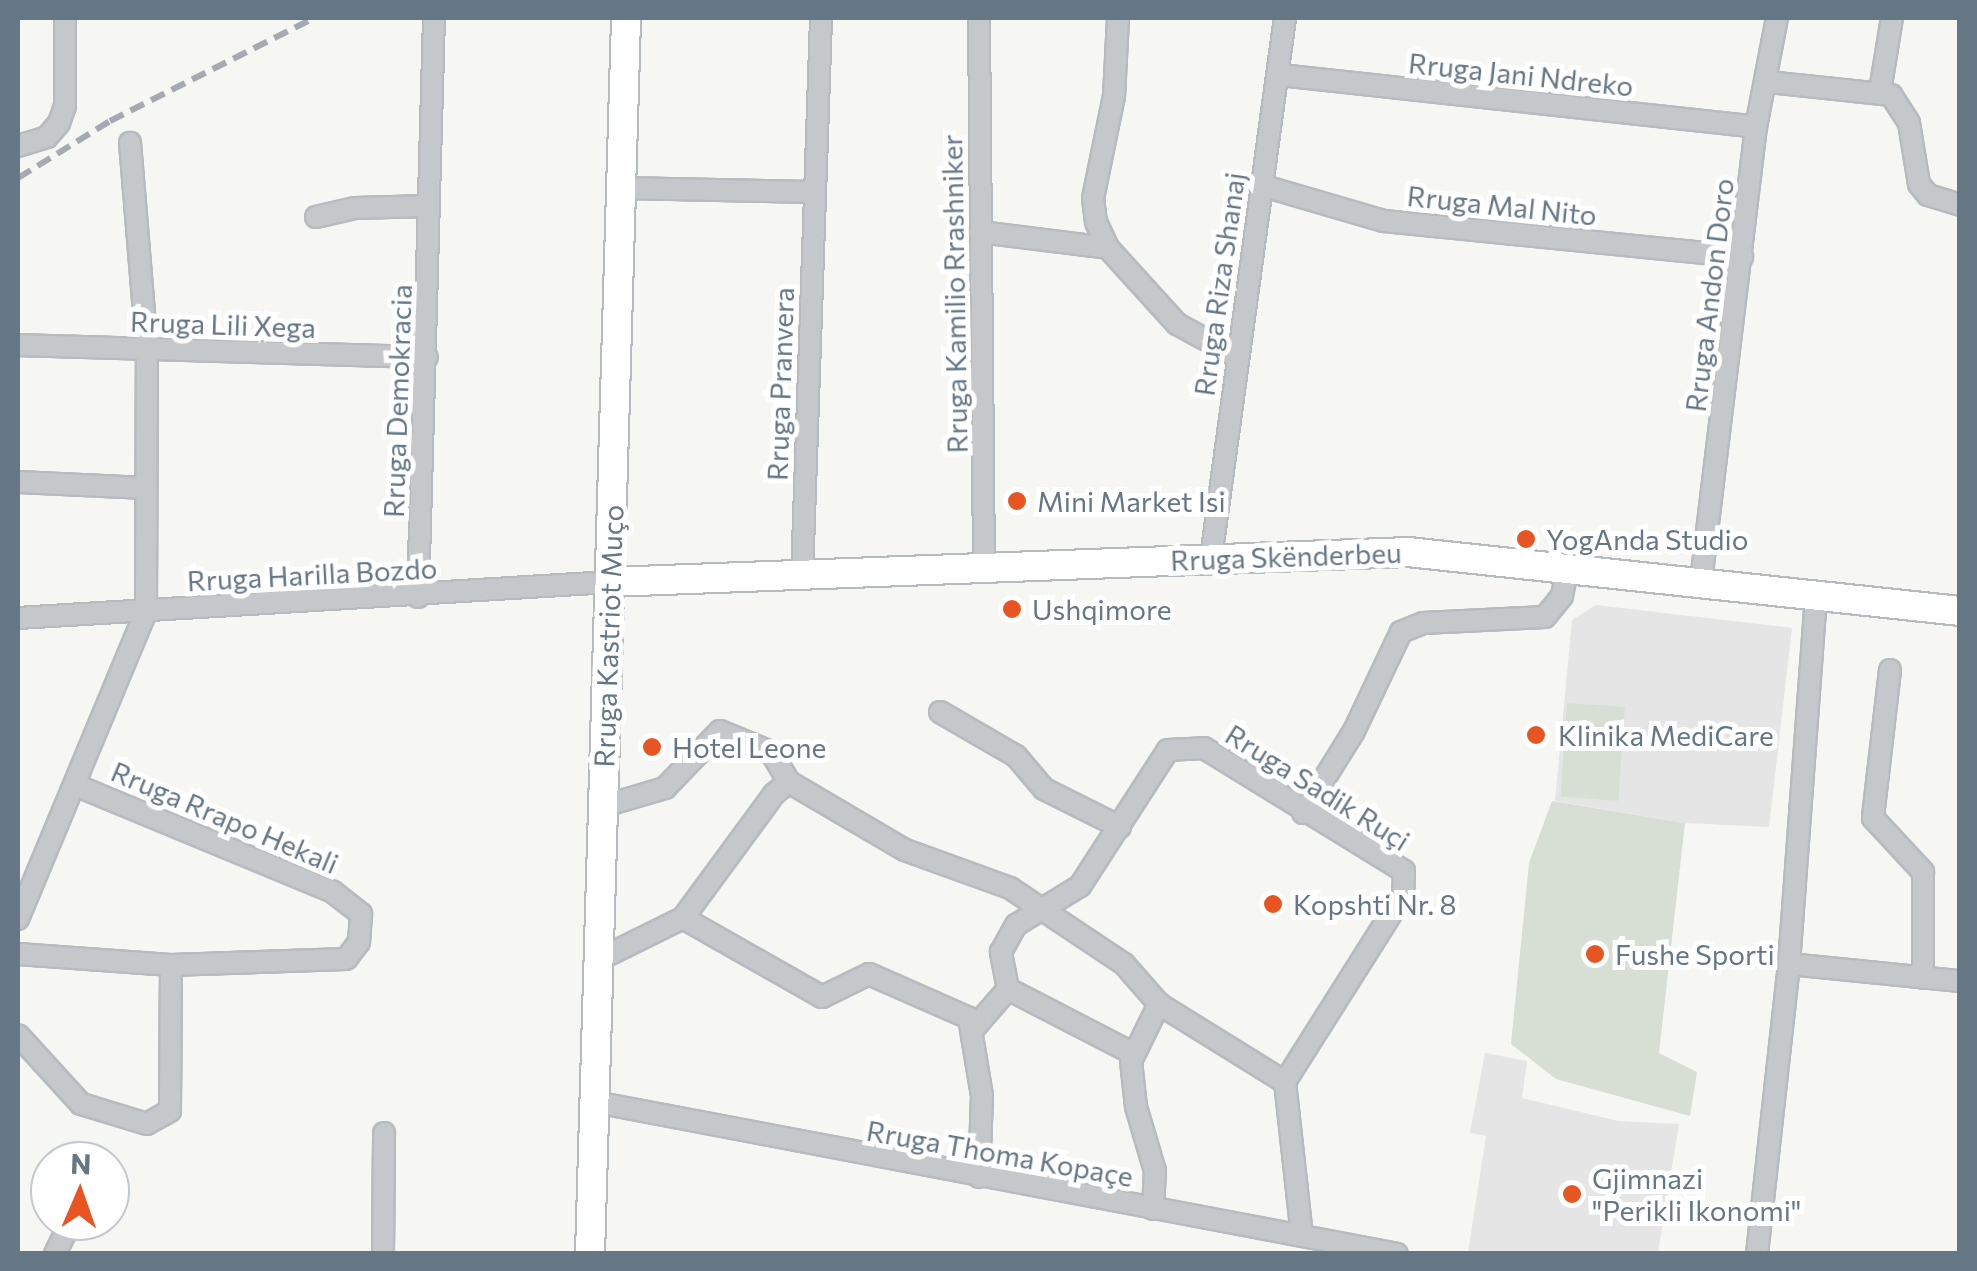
<!DOCTYPE html>
<html>
<head>
<meta charset="utf-8">
<style>
  body { margin:0 }
  #map { position:relative; width:1977px; height:1271px; overflow:hidden; background:#f6f6f3; font-family:Commissioner,sans-serif }
  div>[style] { position:absolute }
  [style*='--x'] { left:calc(var(--x)*1px); top:calc(var(--y)*1px); width:calc(var(--w)*1px); rotate:calc(var(--a)*1deg) }
  .built>* { inset:0; background:#e4e5e4 }
  .green>* { inset:0; background:#d7ded4; transform-origin:0 0 }
  .roads { filter:drop-shadow(2px 0 #b6bbc0) drop-shadow(-2px 0 #b6bbc0) drop-shadow(0 2px #b6bbc0) drop-shadow(0 -2px #b6bbc0) }
  .street>* { height:20px; margin:-10px; padding:0 10px; transform-origin:10px; border-radius:10px; background:#c4c8cb }
  .secondary>* { height:28px; margin:-14px; padding:0 14px; transform-origin:14px; border-radius:14px; background:#fff }
  .rail>* { height:6px; margin-top:-3px; transform-origin:0; background:repeating-linear-gradient(90deg,#a4aab0 0 15px,transparent 0 23px) }
  .dots>* { width:28px; height:28px; translate:-50% -50%; box-sizing:border-box; border:5px solid #fff; border-radius:50% }
  span { translate:-50% -50%; white-space:nowrap; text-align:center; line-height:1.15; -webkit-text-stroke:10px #fff; paint-order:stroke }
  .street-label { font-size:28px; color:#657685 }
  .poi-label { font-size:28px; color:#657685 }
  .left { translate:0 -50%; text-align:left }
  .frame { position:absolute; inset:0; border:20px solid #657685; pointer-events:none }
  .north { position:absolute; left:30px; top:1141px; width:100px; height:100px; box-sizing:border-box; background:#fff; border:2px solid #c1c8ce; border-radius:50%; rotate:2deg; font-size:28px; font-weight:700; line-height:40px; text-align:center; color:#657685 }
  .north::after { content:''; display:block; margin:auto; width:35px; height:45px; background:#e75523; clip-path:polygon(50% 0,100% 100%,50% 72%,0 100%) }
</style>
</head>
<body>
<div id="map">
  <div class="built">
    <i style="clip-path:polygon(1596px 605px,1792px 628px,1769px 827px,1685px 823px,1555px 801px,1572px 620px)"></i>
    <i style="clip-path:polygon(1485px 1053px,1527px 1061px,1522px 1098px,1618px 1121px,1679px 1124px,1658px 1253px,1468px 1253px,1486px 1136px,1470px 1133px)"></i>
  </div>
  <div class="green">
    <i style="left:1567px;top:703px;width:58px;height:94px;rotate:4deg"></i>
    <i style="clip-path:polygon(1552px 801px,1685px 823px,1659px 1053px,1697px 1072px,1690px 1116px,1556px 1079px,1511px 1044px,1529px 863px)"></i>
  </div>
  <div class="roads">
    <div class="street">
      <i style="--x:979;--y:18;--w:551;--a:89.48"></i>
      <i style="--x:1118;--y:18;--w:78;--a:92.9"></i>
      <i style="--x:1114;--y:96;--w:104;--a:101.6"></i>
      <i style="--x:1093;--y:198;--w:24;--a:83"></i>
      <i style="--x:1096;--y:222;--w:29;--a:65"></i>
      <i style="--x:1108;--y:248;--w:103;--a:47.8"></i>
      <i style="--x:1177;--y:324;--w:65;--a:28.5"></i>
      <i style="--x:1280;--y:75;--w:479;--a:6.2"></i>
      <i style="--x:1768;--y:82;--w:124;--a:6"></i>
      <i style="--x:1891;--y:95;--w:33;--a:57"></i>
      <i style="--x:1909;--y:123;--w:62;--a:80.7"></i>
      <i style="--x:1919;--y:184;--w:14;--a:51"></i>
      <i style="--x:1928;--y:195;--w:34;--a:17"></i>
      <i style="--x:1880;--y:91;--w:74;--a:-80.7"></i>
      <i style="--x:18;--y:146;--w:30;--a:-17"></i>
      <i style="--x:47;--y:137;--w:18;--a:-49"></i>
      <i style="--x:59;--y:123;--w:18;--a:-71"></i>
      <i style="--x:65;--y:106;--w:88;--a:-90"></i>
      <i style="--x:1260;--y:185;--w:129;--a:16.2"></i>
      <i style="--x:1384;--y:221;--w:360;--a:5.7"></i>
      <i style="--x:621;--y:188;--w:193;--a:1.2"></i>
      <i style="--x:316;--y:217;--w:40;--a:-13"></i>
      <i style="--x:355;--y:208;--w:74;--a:-1.5"></i>
      <i style="--x:980;--y:232;--w:129;--a:7.1"></i>
      <i style="--x:18;--y:345;--w:409;--a:1.7"></i>
      <i style="--x:18;--y:482;--w:128;--a:2.7"></i>
      <i style="--x:1211;--y:558;--w:545;--a:-82.2"></i>
      <i style="--x:802;--y:577;--w:559;--a:-88.05"></i>
      <i style="--x:1701;--y:581;--w:457;--a:-83.1"></i>
      <i style="--x:1756;--y:127;--w:111;--a:-79.1"></i>
      <i style="--x:418;--y:597;--w:579;--a:-88.42"></i>
      <i style="--x:18;--y:618;--w:593;--a:-3.48"></i>
      <i style="--x:1890;--y:670;--w:149;--a:96.6"></i>
      <i style="--x:1873;--y:818;--w:74;--a:47.2"></i>
      <i style="--x:1923;--y:872;--w:106;--a:90"></i>
      <i style="--x:940;--y:712;--w:88;--a:30.1"></i>
      <i style="--x:1016;--y:756;--w:43;--a:49.7"></i>
      <i style="--x:1044;--y:789;--w:85;--a:26.6"></i>
      <i style="--x:75;--y:785;--w:279;--a:22.5"></i>
      <i style="--x:333;--y:892;--w:36;--a:38"></i>
      <i style="--x:361;--y:914;--w:28;--a:94"></i>
      <i style="--x:359;--y:942;--w:21;--a:127"></i>
      <i style="--x:346;--y:959;--w:175;--a:178"></i>
      <i style="--x:604;--y:806;--w:64;--a:-16.4"></i>
      <i style="--x:665;--y:788;--w:79;--a:-46"></i>
      <i style="--x:720;--y:731;--w:55;--a:22.4"></i>
      <i style="--x:771;--y:752;--w:35;--a:59"></i>
      <i style="--x:1303;--y:813;--w:97;--a:-58.1"></i>
      <i style="--x:1354;--y:731;--w:110;--a:-64.6"></i>
      <i style="--x:1401;--y:632;--w:24;--a:-22"></i>
      <i style="--x:1423;--y:623;--w:122;--a:-2.8"></i>
      <i style="--x:1545;--y:617;--w:27;--a:-51"></i>
      <i style="--x:1562;--y:596;--w:32;--a:-79"></i>
      <i style="--x:683;--y:918;--w:160;--a:29.6"></i>
      <i style="--x:822;--y:997;--w:52;--a:-26.1"></i>
      <i style="--x:869;--y:974;--w:109;--a:23.7"></i>
      <i style="--x:969;--y:1018;--w:79;--a:80.5"></i>
      <i style="--x:982;--y:1096;--w:81;--a:92.1"></i>
      <i style="--x:18;--y:919;--w:334;--a:-67.4"></i>
      <i style="--x:146;--y:611;--w:262;--a:-89.8"></i>
      <i style="--x:147;--y:349;--w:207;--a:-94.7"></i>
      <i style="--x:18;--y:954;--w:153;--a:4.1"></i>
      <i style="--x:171;--y:965;--w:146;--a:90.4"></i>
      <i style="--x:170;--y:1111;--w:26;--a:151"></i>
      <i style="--x:147;--y:1124;--w:69;--a:-163.1"></i>
      <i style="--x:81;--y:1104;--w:93;--a:-132.4"></i>
      <i style="--x:600;--y:959;--w:93;--a:-26.3"></i>
      <i style="--x:683;--y:918;--w:154;--a:-53.7"></i>
      <i style="--x:774;--y:794;--w:19;--a:-39"></i>
      <i style="--x:789;--y:782;--w:134;--a:30.4"></i>
      <i style="--x:905;--y:850;--w:112;--a:19.9"></i>
      <i style="--x:1010;--y:888;--w:137;--a:33.7"></i>
      <i style="--x:1124;--y:964;--w:53;--a:48.8"></i>
      <i style="--x:1159;--y:1004;--w:148;--a:31.8"></i>
      <i style="--x:1789;--y:964;--w:172;--a:5.7"></i>
      <i style="--x:1008;--y:989;--w:38;--a:-101"></i>
      <i style="--x:1001;--y:952;--w:31;--a:-61"></i>
      <i style="--x:1016;--y:925;--w:75;--a:-31.4"></i>
      <i style="--x:1080;--y:886;--w:162;--a:-57.1"></i>
      <i style="--x:1168;--y:750;--w:36;--a:-3"></i>
      <i style="--x:1204;--y:748;--w:235;--a:31.6"></i>
      <i style="--x:1404;--y:871;--w:24;--a:92"></i>
      <i style="--x:1403;--y:895;--w:221;--a:122.3"></i>
      <i style="--x:975;--y:1027;--w:50;--a:-49"></i>
      <i style="--x:1008;--y:989;--w:140;--a:27.3"></i>
      <i style="--x:1285;--y:1082;--w:155;--a:83.7"></i>
      <i style="--x:595;--y:1102;--w:816;--a:10.73"></i>
      <i style="--x:1153;--y:1209;--w:38;--a:-87"></i>
      <i style="--x:1155;--y:1171;--w:67;--a:-106.5"></i>
      <i style="--x:1136;--y:1107;--w:46;--a:-96.2"></i>
      <i style="--x:1131;--y:1061;--w:64;--a:-63.8"></i>
      <i style="--x:55;--y:1254;--w:37;--a:-64"></i>
      <i style="--x:383;--y:1254;--w:121;--a:-89.5"></i>
      <i style="--x:1757;--y:1254;--w:292;--a:-83.7"></i>
      <i style="--x:1789;--y:964;--w:371;--a:-85.8"></i>
    </div>
    <div class="secondary">
      <i style="--x:610;--y:582;--w:799;--a:-2.15"></i>
      <i style="--x:1408;--y:552;--w:555;--a:6.1"></i>
      <i style="--x:590;--y:1254;--w:1237;--a:-88.33"></i>
    </div>
  </div>
  <div class="rail">
    <i style="--x:18;--y:178;--w:108;--a:-31.8"></i>
    <i style="--x:110;--y:121;--w:229;--a:-26.8"></i>
  </div>
  <div class="dots">
    <i style="left:1017px;top:501px;background:#e75523"></i>
    <i style="left:1526px;top:539px;background:#e75523"></i>
    <i style="left:1012px;top:609px;background:#e75523"></i>
    <i style="left:1536px;top:735px;background:#e75523"></i>
    <i style="left:652px;top:747px;background:#e75523"></i>
    <i style="left:1273px;top:904px;background:#e75523"></i>
    <i style="left:1595px;top:954px;background:#e75523"></i>
    <i style="left:1572px;top:1194px;background:#e75523"></i>
  </div>
  <div class="street-label">
    <span style="left:1521px;top:74px;rotate:6deg">Rruga Jani Ndreko</span>
    <span style="left:1502px;top:205px;rotate:6deg">Rruga Mal Nito</span>
    <span style="left:1219px;top:284px;rotate:-82deg">Rruga Riza Shanaj</span>
    <span style="left:954px;top:294px;rotate:-91deg">Rruga Kamilio Rrashniker</span>
    <span style="left:1709px;top:295px;rotate:-83deg">Rruga Andon Doro</span>
    <span style="left:223px;top:324px;rotate:2deg">Rruga Lili Xega</span>
    <span style="left:780px;top:384px;rotate:-88deg">Rruga Pranvera</span>
    <span style="left:397px;top:401px;rotate:-88deg">Rruga Demokracia</span>
    <span style="left:1286px;top:556px;rotate:-2deg">Rruga Skënderbeu</span>
    <span style="left:312px;top:574px;rotate:-3deg">Rruga Harilla Bozdo</span>
    <span style="left:608px;top:636px;rotate:-88deg">Rruga Kastriot Muço</span>
    <span style="left:1318px;top:787px;rotate:32deg">Rruga Sadik Ruçi</span>
    <span style="left:225px;top:817px;rotate:23deg">Rruga Rrapo Hekali</span>
    <span style="left:1000px;top:1153px;rotate:10deg">Rruga Thoma Kopaçe</span>
  </div>
  <div class="poi-label">
    <span class="left" style="left:1037px;top:501px">Mini Market Isi</span>
    <span class="left" style="left:1546px;top:539px">YogAnda Studio</span>
    <span class="left" style="left:1032px;top:609px">Ushqimore</span>
    <span class="left" style="left:1558px;top:735px">Klinika MediCare</span>
    <span class="left" style="left:672px;top:747px">Hotel Leone</span>
    <span class="left" style="left:1293px;top:904px">Kopshti Nr. 8</span>
    <span class="left" style="left:1615px;top:954px">Fushe Sporti</span>
    <span class="left" style="left:1592px;top:1194px">Gjimnazi<br>"Perikli Ikonomi"</span>
  </div>
  <div class="frame"></div>
  <div class="north">N</div>
</div>
</body>
</html>
